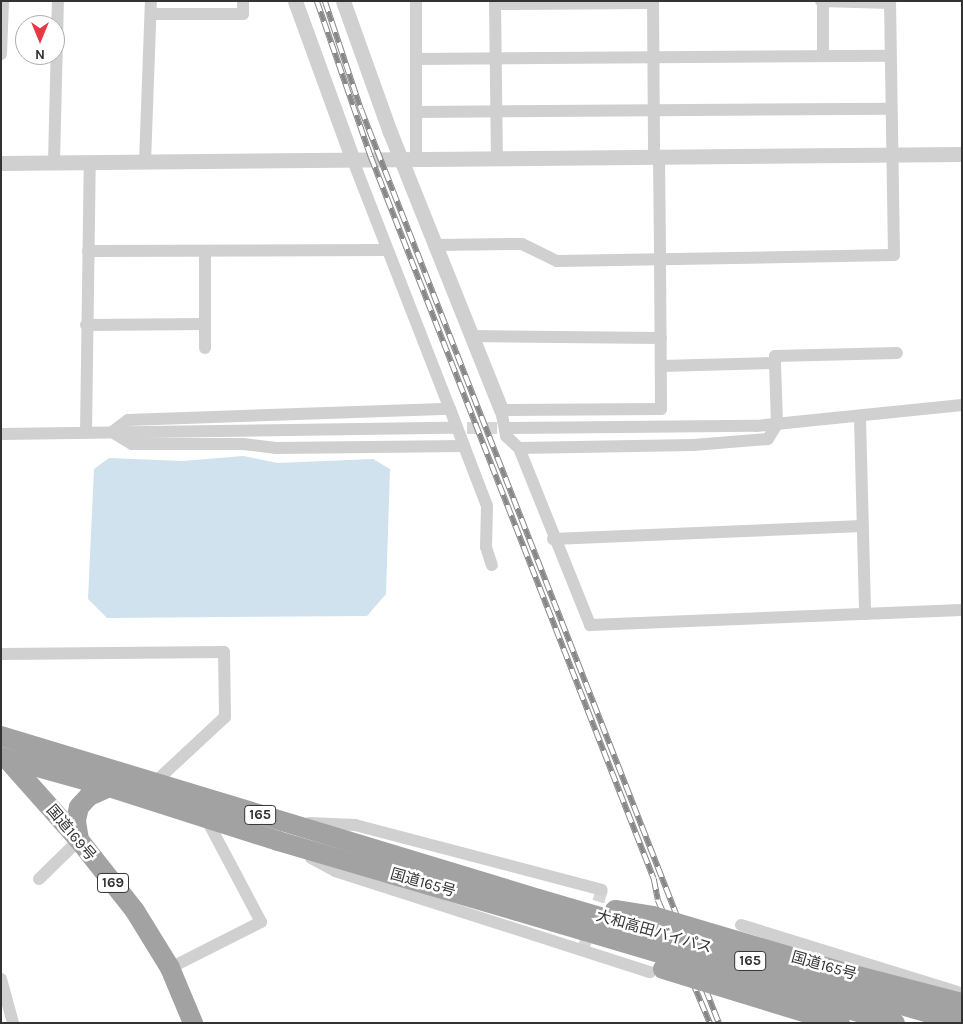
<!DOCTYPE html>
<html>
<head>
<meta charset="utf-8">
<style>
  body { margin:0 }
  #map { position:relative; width:963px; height:1024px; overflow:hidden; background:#fff; font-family:Karla,"Noto Sans JP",sans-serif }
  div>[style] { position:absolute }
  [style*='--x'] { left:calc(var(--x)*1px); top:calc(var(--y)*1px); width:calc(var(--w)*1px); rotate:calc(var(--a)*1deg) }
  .water>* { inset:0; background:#cfe2ee }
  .minor-tunnel>* { height:12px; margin-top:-6px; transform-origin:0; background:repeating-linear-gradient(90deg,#d6d6d6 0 12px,transparent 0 18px) }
  .minor>* { height:12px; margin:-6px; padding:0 6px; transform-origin:6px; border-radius:6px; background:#d0d0d0 }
  .tertiary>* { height:15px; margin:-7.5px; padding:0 7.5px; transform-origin:7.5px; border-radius:7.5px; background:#d0d0d0 }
  .trunk>* { height:20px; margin:-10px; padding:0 10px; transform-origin:10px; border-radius:10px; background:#a2a2a2 }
  .rail>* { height:5.5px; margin-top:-2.75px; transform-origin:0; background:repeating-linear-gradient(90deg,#fff 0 11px,#888 0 22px); box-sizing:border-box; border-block:1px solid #888 }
  .trunk-bridge>* { height:20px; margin:-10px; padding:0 10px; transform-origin:10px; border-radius:10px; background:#a2a2a2 }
  span { translate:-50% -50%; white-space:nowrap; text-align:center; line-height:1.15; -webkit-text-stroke:5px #fff; paint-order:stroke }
  .shield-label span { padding:1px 4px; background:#fff; border:1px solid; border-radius:4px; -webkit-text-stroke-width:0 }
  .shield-label { font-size:14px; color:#333; font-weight:700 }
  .street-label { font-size:15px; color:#333 }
  .frame { position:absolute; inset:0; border:2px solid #333; pointer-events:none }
  .north { position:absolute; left:15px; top:15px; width:50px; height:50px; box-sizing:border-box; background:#fff; border:1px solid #adadad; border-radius:50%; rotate:180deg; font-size:14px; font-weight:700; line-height:20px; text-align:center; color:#333 }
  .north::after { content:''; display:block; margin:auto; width:18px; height:22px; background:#e63946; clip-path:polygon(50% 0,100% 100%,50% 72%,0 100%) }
</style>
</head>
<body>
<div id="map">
  <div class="water">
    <i style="clip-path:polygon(243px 456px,278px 463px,373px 459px,390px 469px,386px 594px,367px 616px,107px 618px,88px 599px,94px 469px,109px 458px,183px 461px)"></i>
  </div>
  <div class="minor-tunnel">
    <i style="--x:449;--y:428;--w:62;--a:0"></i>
    <i style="--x:582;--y:953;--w:66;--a:-72.4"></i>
  </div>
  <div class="minor">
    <i style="--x:416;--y:1;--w:157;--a:90"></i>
    <i style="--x:495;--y:1;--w:156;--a:89.3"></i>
    <i style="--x:653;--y:1;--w:155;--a:89.6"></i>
    <i style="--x:821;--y:1;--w:69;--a:1.7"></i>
    <i style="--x:823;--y:1;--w:55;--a:90"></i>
    <i style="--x:495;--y:4;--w:158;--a:-0.4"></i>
    <i style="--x:151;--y:14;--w:92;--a:0"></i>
    <i style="--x:243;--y:14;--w:13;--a:-90"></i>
    <i style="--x:1;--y:54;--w:53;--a:-87.8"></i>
    <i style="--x:416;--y:59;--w:473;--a:-0.4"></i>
    <i style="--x:416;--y:112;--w:475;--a:-0.4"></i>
    <i style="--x:659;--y:156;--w:104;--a:89.4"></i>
    <i style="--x:660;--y:260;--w:149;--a:89.6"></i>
    <i style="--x:661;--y:409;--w:160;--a:179.6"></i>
    <i style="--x:501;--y:410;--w:26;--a:79"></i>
    <i style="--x:506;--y:436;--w:18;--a:43"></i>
    <i style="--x:519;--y:448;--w:174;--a:-1"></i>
    <i style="--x:693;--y:445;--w:75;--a:-4.6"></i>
    <i style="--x:768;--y:439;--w:17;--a:-59"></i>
    <i style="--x:777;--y:424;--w:61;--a:-91.9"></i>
    <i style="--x:775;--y:363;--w:114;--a:178.5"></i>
    <i style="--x:352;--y:158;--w:269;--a:68.7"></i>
    <i style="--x:54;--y:162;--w:161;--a:-88.6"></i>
    <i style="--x:145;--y:162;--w:161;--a:-87.9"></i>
    <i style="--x:436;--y:245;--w:86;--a:-0.7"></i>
    <i style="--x:522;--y:244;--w:39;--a:26"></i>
    <i style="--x:557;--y:261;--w:337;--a:-1"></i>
    <i style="--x:894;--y:255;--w:254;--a:-90.9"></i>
    <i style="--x:88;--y:251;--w:298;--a:-0.2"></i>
    <i style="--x:205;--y:252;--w:96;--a:90"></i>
    <i style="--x:86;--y:325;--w:119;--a:-0.5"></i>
    <i style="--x:472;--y:336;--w:189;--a:0.6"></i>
    <i style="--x:775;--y:363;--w:7;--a:-90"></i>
    <i style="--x:775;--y:356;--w:122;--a:-1.4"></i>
    <i style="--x:450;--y:409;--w:40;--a:69"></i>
    <i style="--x:464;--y:446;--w:188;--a:179.4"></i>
    <i style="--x:276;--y:448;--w:33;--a:-173"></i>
    <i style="--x:243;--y:444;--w:111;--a:180"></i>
    <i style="--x:132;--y:444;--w:23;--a:-149"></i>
    <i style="--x:112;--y:432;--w:20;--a:-37"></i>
    <i style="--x:128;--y:420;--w:322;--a:-2"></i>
    <i style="--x:860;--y:418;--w:196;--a:88.5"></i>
    <i style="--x:511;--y:428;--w:245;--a:-0.5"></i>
    <i style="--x:756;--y:426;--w:207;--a:-5.8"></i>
    <i style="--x:86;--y:433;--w:271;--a:-89.2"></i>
    <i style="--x:1;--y:434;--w:447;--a:-0.8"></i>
    <i style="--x:464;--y:446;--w:64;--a:69"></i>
    <i style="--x:487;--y:506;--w:41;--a:91.4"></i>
    <i style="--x:486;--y:547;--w:19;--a:72"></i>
    <i style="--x:519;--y:448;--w:191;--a:68.1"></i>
    <i style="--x:590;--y:625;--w:372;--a:-2.3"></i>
    <i style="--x:553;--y:539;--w:309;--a:-2.4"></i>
    <i style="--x:1;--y:654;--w:223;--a:-0.5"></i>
    <i style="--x:224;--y:652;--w:65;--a:89.1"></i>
    <i style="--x:225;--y:717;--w:96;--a:137.1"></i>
    <i style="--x:309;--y:823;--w:46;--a:2.5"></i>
    <i style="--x:355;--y:825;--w:255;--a:14.7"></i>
    <i style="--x:311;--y:858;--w:27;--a:28"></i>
    <i style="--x:335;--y:871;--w:331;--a:17.8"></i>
    <i style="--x:39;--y:879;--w:56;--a:-44.3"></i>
    <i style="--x:741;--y:925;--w:226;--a:17.2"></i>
    <i style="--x:170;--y:968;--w:102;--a:-26.8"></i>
    <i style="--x:261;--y:922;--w:118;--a:-117.9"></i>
    <i style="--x:1;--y:979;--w:46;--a:74.7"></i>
  </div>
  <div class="tertiary">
    <i style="--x:295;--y:1;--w:167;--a:70"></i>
    <i style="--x:343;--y:1;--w:139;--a:70.3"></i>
    <i style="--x:390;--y:132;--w:299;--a:68.2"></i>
    <i style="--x:1;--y:163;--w:961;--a:-0.54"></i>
  </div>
  <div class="trunk">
    <i style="--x:1;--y:736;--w:562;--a:16.86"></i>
    <i style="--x:1;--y:757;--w:112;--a:15.5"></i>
    <i style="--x:109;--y:787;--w:177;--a:17.7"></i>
    <i style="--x:278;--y:841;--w:249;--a:16.3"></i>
    <i style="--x:7;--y:759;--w:108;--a:48.4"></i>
    <i style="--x:79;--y:840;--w:90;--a:51.7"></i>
    <i style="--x:135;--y:911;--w:67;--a:58.4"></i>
    <i style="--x:170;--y:968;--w:60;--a:67.3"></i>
    <i style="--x:79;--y:840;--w:20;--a:-99"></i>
    <i style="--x:76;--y:820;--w:13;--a:-77"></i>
    <i style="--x:79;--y:807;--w:15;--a:-48"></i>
    <i style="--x:89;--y:796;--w:22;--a:-24"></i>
    <i style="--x:846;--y:973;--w:120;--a:14.5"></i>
  </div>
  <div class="rail">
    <i style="--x:317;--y:1;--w:165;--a:70.9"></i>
    <i style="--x:371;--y:157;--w:775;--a:68.6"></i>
    <i style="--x:654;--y:879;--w:21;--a:79"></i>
    <i style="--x:658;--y:900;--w:134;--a:67.1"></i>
    <i style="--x:325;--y:1;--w:114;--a:71.6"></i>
    <i style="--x:361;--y:109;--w:982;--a:68.61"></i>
  </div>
  <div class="trunk-bridge">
    <i style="--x:539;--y:899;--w:441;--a:16.3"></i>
    <i style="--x:615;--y:910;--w:38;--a:9"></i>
    <i style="--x:653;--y:916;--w:201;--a:16.5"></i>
    <i style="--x:517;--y:911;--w:394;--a:16.5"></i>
    <i style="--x:663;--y:969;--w:185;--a:17"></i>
  </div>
  <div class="shield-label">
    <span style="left:260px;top:815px">165</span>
    <span style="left:113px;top:883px">169</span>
    <span style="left:750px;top:961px">165</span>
  </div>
  <div class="street-label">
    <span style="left:71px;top:833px;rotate:50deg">国道169号</span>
    <span style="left:423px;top:883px;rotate:16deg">国道165号</span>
    <span style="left:654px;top:932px;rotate:16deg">大和高田バイパス</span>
    <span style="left:824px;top:966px;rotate:16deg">国道165号</span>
  </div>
  <div class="frame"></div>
  <div class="north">N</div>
</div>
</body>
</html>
